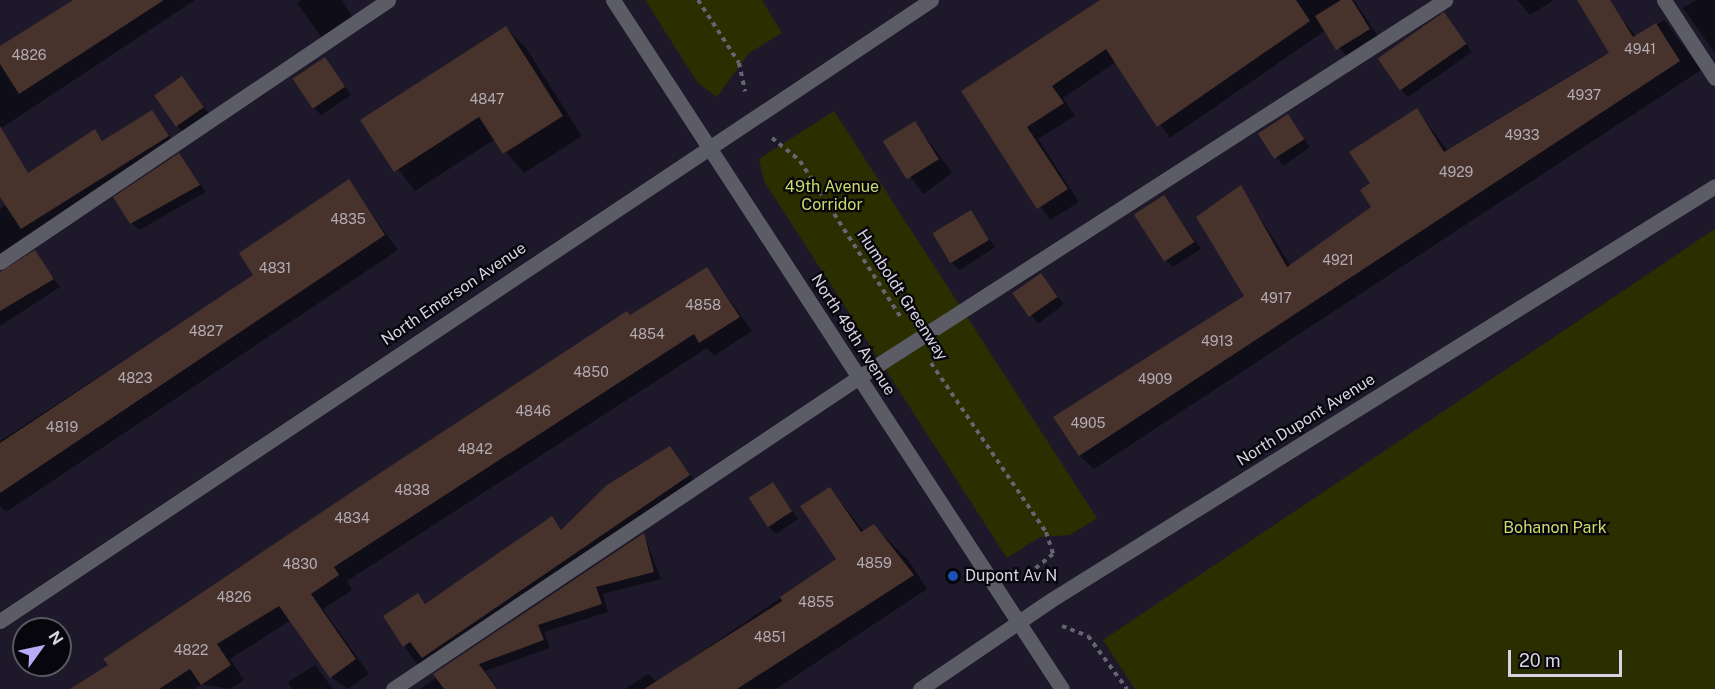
<!DOCTYPE html>
<style>
body{margin:0}
#map{position:relative;width:1715px;height:689px;overflow:hidden;background:#1d192b;font-family:"Public Sans",sans-serif}
div>[style]{position:absolute}
.green>*{inset:0;background:#2b2f00}
.shadow>*{inset:0;background:#0007;transform-origin:0 0}
.building>*{inset:0;background:#48322c;transform-origin:0 0}
.path>*{height:4px;margin-top:-2px;transform-origin:0;background:repeating-linear-gradient(90deg,#666372 0 4.5px,transparent 0 9px)}
.minor>*{height:15px;margin:-7.5px;padding:0 7.5px;transform-origin:7.5px;border-radius:7.5px;background:#5c5c66}
.dots>*{width:16px;height:16px;translate:-50% -50%;box-sizing:border-box;border:3px solid #07060d;border-radius:50%}
span{translate:-50% -50%;white-space:nowrap;text-align:center;line-height:1.15;-webkit-text-stroke:4.5px #07060d;paint-order:stroke}
.number-label{font-size:14px;color:#b2acb3}
.number-label span{-webkit-text-stroke-width:0}
.park-label{font-size:16px;color:#ccda69}
.street-label{font-size:16px;color:#d6d4e0}
.poi-label{font-size:16px;color:#d6d4e0}
.left{translate:0 -50%;text-align:left}
.north{position:absolute;left:12px;top:617px;width:60px;height:60px;box-sizing:border-box;background:#07060d;border:2px solid #5a5861;border-radius:50%;rotate:57deg;font-size:16px;font-weight:700;line-height:24px;text-align:center;color:#d6d4e0}
.north::after{content:'';display:block;margin:auto;width:21px;height:27px;background:#b8abf7;clip-path:polygon(50% 0,100% 100%,50% 72%,0 100%)}
.scale{position:absolute;left:1508px;top:650px;width:114px;height:27px;box-sizing:border-box;border:3px solid #d6d4e0;border-top:0;padding-left:8px;font-size:18px;line-height:21px;white-space:nowrap;color:#d6d4e0;-webkit-text-stroke:4px #07060d;paint-order:stroke}
</style>
<div id="map">
<div class="green">
<div style="clip-path:polygon(645px 0,762px 0,782px 33px,749px 53px,717px 97px,698px 83px)"></div>
<div style="clip-path:polygon(834px 111px,1097px 518px,1070px 535px,1040px 537px,1007px 558px,764px 181px,759px 159px)"></div>
<div style="clip-path:polygon(1715px 229px,1715px 689px,1135px 689px,1103px 640px)"></div>
</div>
<div class="shadow">
<div style="clip-path:polygon(73px 0,195px 0,0 129px,0 48px)"></div>
<div style="clip-path:polygon(302px 0,342px 0,354px 20px,323px 40px,297px 3px)"></div>
<div style="clip-path:polygon(1103px 0,1354px 0,1381px 41px,1350px 61px,1326px 30px,1170px 138px,1116px 62px,1063px 98px,1075px 116px,1038px 139px,1079px 202px,1050px 220px,963px 92px)"></div>
<div style="clip-path:polygon(1517px 0,1554px 0,1530px 15px)"></div>
<div style="clip-path:polygon(1696px 0,1715px 0,1715px 53px,1683px 8px)"></div>
<div style="clip-path:polygon(1617px 13px,1637px 37px,1664px 20px,1701px 70px,1094px 469px,1080px 456px,1055px 418px,1246px 297px,1240px 187px,1291px 266px,1373px 207px,1372px 184px,1417px 110px,1448px 151px,1611px 53px)"></div>
<div style="clip-path:polygon(1444px 14px,1472px 52px,1408px 97px,1401px 90px)"></div>
<div style="clip-path:polygon(506px 28px,526px 48px,582px 136px,524px 173px,495px 139px,415px 191px,362px 121px)"></div>
<div style="clip-path:polygon(325px 59px,351px 95px,321px 115px,314px 108px)"></div>
<div style="clip-path:polygon(182px 78px,210px 115px,184px 133px,177px 126px)"></div>
<div style="clip-path:polygon(152px 112px,175px 144px,0 264px,0 209px,7px 204px,0 193px,95px 131px,104px 142px)"></div>
<div style="left:1288px;top:116px;width:38px;height:33px;rotate:55deg"></div>
<div style="left:915px;top:123px;width:62px;height:36px;rotate:53deg"></div>
<div style="clip-path:polygon(179px 155px,206px 192px,139px 230px,131px 223px)"></div>
<div style="clip-path:polygon(348px 181px,398px 250px,6px 512px,0 506px,0 441px,255px 275px)"></div>
<div style="clip-path:polygon(1164px 197px,1201px 249px,1173px 267px,1166px 260px)"></div>
<div style="clip-path:polygon(970px 212px,995px 247px,960px 270px,952px 263px)"></div>
<div style="clip-path:polygon(35px 252px,60px 287px,0 326px,0 273px)"></div>
<div style="clip-path:polygon(707px 268px,752px 331px,714px 356px,707px 348px,347px 581px,352px 590px,323px 609px,369px 674px,348px 689px,331px 677px,291px 620px,230px 659px,244px 680px,230px 689px,202px 684px,194px 689px,74px 689px)"></div>
<div style="left:1041px;top:274px;width:38px;height:32px;rotate:53deg"></div>
<div style="clip-path:polygon(670px 448px,696px 482px,422px 669px,415px 662px,385px 616px,418px 595px,426px 604px,552px 518px,562px 530px)"></div>
<div style="clip-path:polygon(773px 484px,798px 519px,776px 534px,769px 527px)"></div>
<div style="clip-path:polygon(830px 488px,864px 532px,874px 526px,909px 561px,927px 589px,776px 689px,625px 689px,648px 674px,657px 682px,838px 559px)"></div>
<div style="clip-path:polygon(644px 535px,661px 579px,603px 594px,608px 612px,544px 632px,550px 648px,485px 671px,498px 689px,420px 689px)"></div>
<div style="clip-path:polygon(315px 665px,333px 689px,292px 689px,288px 682px)"></div>
</div>
<div class="building">
<div style="clip-path:polygon(73px 0,164px 0,19px 94px,0 64px,0 46px)"></div>
<div style="clip-path:polygon(1100px 0,1296px 0,1310px 21px,1157px 127px,1106px 49px,1052px 86px,1064px 103px,1027px 127px,1068px 189px,1037px 209px,961px 91px)"></div>
<div style="clip-path:polygon(1341px 0,1352px 0,1370px 29px,1336px 50px,1315px 16px)"></div>
<div style="clip-path:polygon(1577px 0,1610px 0,1633px 37px,1656px 23px,1680px 61px,1079px 456px,1053px 417px,1244px 296px,1196px 217px,1241px 185px,1287px 267px,1371px 207px,1360px 190px,1370px 183px,1349px 152px,1417px 108px,1444px 152px,1609px 53px)"></div>
<div style="left:1444px;top:12px;width:39px;height:81px;rotate:55deg"></div>
<div style="clip-path:polygon(506px 26px,563px 116px,503px 154px,479px 117px,394px 172px,360px 120px)"></div>
<div style="left:325px;top:57px;width:36px;height:39px;rotate:56deg"></div>
<div style="left:182px;top:76px;width:38px;height:34px;rotate:55deg"></div>
<div style="clip-path:polygon(152px 110px,169px 136px,21px 229px,0 197px,0 126px,28px 173px,95px 129px,102px 141px)"></div>
<div style="left:1288px;top:114px;width:30px;height:36px;rotate:57deg"></div>
<div style="left:915px;top:121px;width:45px;height:38px;rotate:58deg"></div>
<div style="clip-path:polygon(179px 153px,200px 185px,130px 224px,113px 197px)"></div>
<div style="clip-path:polygon(349px 179px,385px 235px,0 493px,0 443px,253px 275px,239px 253px)"></div>
<div style="left:1164px;top:195px;width:56px;height:36px;rotate:57deg"></div>
<div style="left:971px;top:210px;width:35px;height:45px;rotate:59deg"></div>
<div style="clip-path:polygon(35px 250px,54px 279px,0 311px,0 272px)"></div>
<div style="clip-path:polygon(707px 267px,740px 317px,699px 343px,694px 334px,334px 567px,339px 575px,311px 594px,356px 659px,330px 678px,279px 606px,217px 644px,231px 665px,201px 685px,190px 669px,159px 689px,70px 689px,108px 665px,103px 659px,380px 473px,627px 311px,630px 315px)"></div>
<div style="left:1041px;top:273px;width:29px;height:35px;rotate:55deg"></div>
<div style="clip-path:polygon(670px 446px,690px 475px,422px 658px,410px 642px,403px 647px,383px 616px,418px 593px,425px 604px,552px 516px,561px 530px,607px 485px)"></div>
<div style="left:773px;top:482px;width:35px;height:29px;rotate:57deg"></div>
<div style="clip-path:polygon(830px 487px,861px 532px,874px 524px,914px 575px,737px 689px,644px 689px,782px 601px,780px 597px,836px 559px,800px 506px)"></div>
<div style="clip-path:polygon(644px 533px,654px 572px,596px 587px,602px 604px,538px 625px,544px 640px,479px 664px,497px 689px,444px 689px,433px 674px)"></div>
</div>
<div class="path">
<div style="left:698px;top:0;width:75px;rotate:56.9deg"></div>
<div style="left:739px;top:63px;width:29px;rotate:78deg"></div>
<div style="left:772px;top:138px;width:36px;rotate:39deg"></div>
<div style="left:800px;top:161px;width:188px;rotate:57.2deg"></div>
<div style="left:931px;top:363px;width:204px;rotate:55.8deg"></div>
<div style="left:1046px;top:532px;width:23px;rotate:72deg"></div>
<div style="left:1053px;top:554px;width:27px;rotate:141deg"></div>
<div style="left:1032px;top:571px;width:7px;rotate:56deg"></div>
<div style="left:1062px;top:626px;width:28px;rotate:21deg"></div>
<div style="left:1088px;top:636px;width:66px;rotate:53.7deg"></div>
</div>
<div class="minor">
<div style="left:613px;top:0;width:822px;rotate:56.91deg"></div>
<div style="left:1664px;top:0;width:93px;rotate:56.8deg"></div>
<div style="left:0;top:262px;width:468px;rotate:-34deg"></div>
<div style="left:0;top:621px;width:1119px;rotate:-33.7deg"></div>
<div style="left:393px;top:689px;width:561px;rotate:-33.8deg"></div>
<div style="left:859px;top:377px;width:697px;rotate:-32.75deg"></div>
<div style="left:920px;top:689px;width:158px;rotate:-34.2deg"></div>
<div style="left:1051px;top:600px;width:782px;rotate:-31.94deg"></div>
</div>
<div class="dots">
<div style="left:953px;top:576px;background:#1a4fb4"></div>
</div>
<div class="number-label">
<span style="left:1640px;top:49px">4941</span>
<span style="left:29px;top:55px">4826</span>
<span style="left:1584px;top:95px">4937</span>
<span style="left:487px;top:99px">4847</span>
<span style="left:1522px;top:135px">4933</span>
<span style="left:1456px;top:172px">4929</span>
<span style="left:348px;top:219px">4835</span>
<span style="left:1338px;top:260px">4921</span>
<span style="left:275px;top:268px">4831</span>
<span style="left:1276px;top:298px">4917</span>
<span style="left:703px;top:305px">4858</span>
<span style="left:206px;top:331px">4827</span>
<span style="left:647px;top:334px">4854</span>
<span style="left:1217px;top:341px">4913</span>
<span style="left:591px;top:372px">4850</span>
<span style="left:135px;top:378px">4823</span>
<span style="left:1155px;top:379px">4909</span>
<span style="left:533px;top:411px">4846</span>
<span style="left:1088px;top:423px">4905</span>
<span style="left:62px;top:427px">4819</span>
<span style="left:475px;top:449px">4842</span>
<span style="left:412px;top:490px">4838</span>
<span style="left:352px;top:518px">4834</span>
<span style="left:874px;top:563px">4859</span>
<span style="left:300px;top:564px">4830</span>
<span style="left:234px;top:597px">4826</span>
<span style="left:816px;top:602px">4855</span>
<span style="left:770px;top:637px">4851</span>
<span style="left:191px;top:650px">4822</span>
</div>
<div class="park-label">
<span style="left:832px;top:196px">49th Avenue<br>Corridor</span>
<span style="left:1555px;top:528px">Bohanon Park</span>
</div>
<div class="street-label">
<span style="left:454px;top:294px;rotate:-34deg">North Emerson Avenue</span>
<span style="left:902px;top:295px;rotate:57deg">Humboldt Greenway</span>
<span style="left:853px;top:335px;rotate:57deg">North 49th Avenue</span>
<span style="left:1306px;top:420px;rotate:-32deg">North Dupont Avenue</span>
</div>
<div class="poi-label">
<span class="left" style="left:965px;top:576px">Dupont Av N</span>
</div>
<div class="north">N</div>
<div class="scale">20 m</div>
</div>
